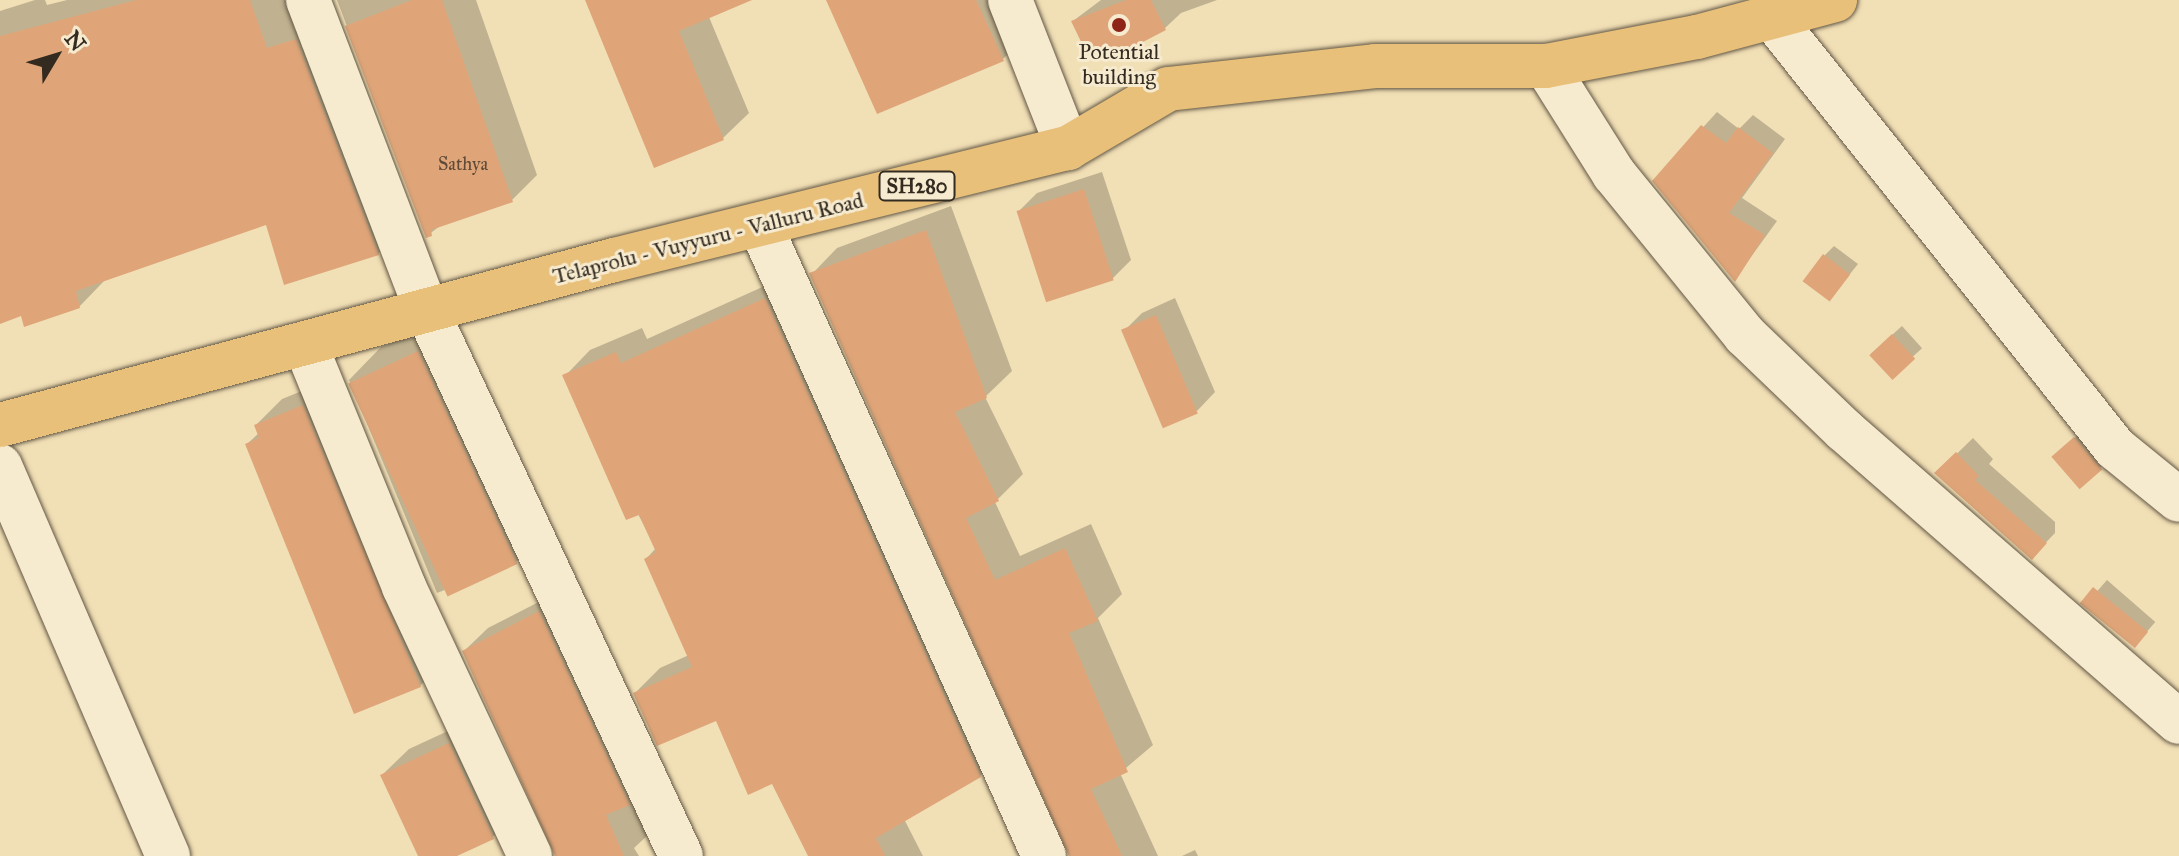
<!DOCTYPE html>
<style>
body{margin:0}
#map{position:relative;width:2179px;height:856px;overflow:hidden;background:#f1dfb5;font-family:"IM FELL Great Primer",serif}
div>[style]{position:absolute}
.shadow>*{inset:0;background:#0003;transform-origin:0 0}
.building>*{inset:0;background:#dfa579;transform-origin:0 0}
.roads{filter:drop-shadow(0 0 2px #625745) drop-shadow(0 0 2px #625745)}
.minor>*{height:44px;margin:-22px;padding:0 22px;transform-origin:22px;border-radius:22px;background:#f6eacf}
.primary>*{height:44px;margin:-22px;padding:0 22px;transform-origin:22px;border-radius:22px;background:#e8c07a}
.dots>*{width:22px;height:22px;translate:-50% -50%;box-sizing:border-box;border:4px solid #f6eacf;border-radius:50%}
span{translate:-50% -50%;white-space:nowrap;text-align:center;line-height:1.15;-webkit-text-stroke:6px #f6eacf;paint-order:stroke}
.number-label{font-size:18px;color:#5e4936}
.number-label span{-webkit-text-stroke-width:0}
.shield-label span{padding:2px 6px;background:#f6eacf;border:2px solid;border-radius:6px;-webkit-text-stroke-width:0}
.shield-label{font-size:20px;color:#332a20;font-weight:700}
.poi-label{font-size:22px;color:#332a20}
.street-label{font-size:22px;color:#332a20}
.north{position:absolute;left:16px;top:16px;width:80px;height:80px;-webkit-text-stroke:6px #f6eacf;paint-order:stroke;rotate:52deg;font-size:22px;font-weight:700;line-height:32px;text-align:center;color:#332a20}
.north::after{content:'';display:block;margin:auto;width:28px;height:36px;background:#332a20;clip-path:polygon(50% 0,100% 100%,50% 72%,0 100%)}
</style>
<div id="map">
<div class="shadow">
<div style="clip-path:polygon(35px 0,45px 0,47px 5px,67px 0,285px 0,404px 228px,378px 254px,267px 223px,105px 280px,79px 307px,23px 313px,0 322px,0 11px)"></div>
<div style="clip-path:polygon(337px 0,476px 0,537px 175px,512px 200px,441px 225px,427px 236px)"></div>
<div style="clip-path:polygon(587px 0,750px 0,709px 17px,749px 113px,723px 138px,656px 166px)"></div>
<div style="clip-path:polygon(829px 0,1012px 0,1028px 34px,1003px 59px)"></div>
<div style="clip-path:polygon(1101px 0,1217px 0,1181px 13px,1165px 28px,1119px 52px,1073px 21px)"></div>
<div style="clip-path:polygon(1717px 112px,1739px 129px,1753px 115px,1785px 139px,1742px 198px,1777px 221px,1735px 279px,1654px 181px)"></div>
<div style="clip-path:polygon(1102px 172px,1131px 260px,1112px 279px,1019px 211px,1037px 193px)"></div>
<div style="clip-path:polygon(951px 206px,1012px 371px,985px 397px,1023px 474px,995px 502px,1020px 556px,1091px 524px,1122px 594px,1098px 618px,1153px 745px,1120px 773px,1158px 856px,1069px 856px,1069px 845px,812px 274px,837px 248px)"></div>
<div style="clip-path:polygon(1834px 246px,1858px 264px,1830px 299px,1825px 255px)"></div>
<div style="clip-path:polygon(791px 274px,1005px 750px,980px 776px,904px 819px,923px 856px,810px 856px,773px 782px,717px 718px,635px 693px,660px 668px,689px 655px,646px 559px,656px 548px,565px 376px,590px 350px,642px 328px,647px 339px)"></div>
<div style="clip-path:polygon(1175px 298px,1215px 392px,1197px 411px,1124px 331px,1142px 313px)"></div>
<div style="clip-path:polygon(450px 320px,548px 530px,516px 562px,437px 593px,349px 380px,381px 347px)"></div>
<div style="left:1902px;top:326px;width:30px;height:42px;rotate:48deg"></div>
<div style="clip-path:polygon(329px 380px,446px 659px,420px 686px,247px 444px,259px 433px,256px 425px,282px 399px)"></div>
<div style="clip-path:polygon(2085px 430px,2109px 459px,2100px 468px,2063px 447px)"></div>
<div style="clip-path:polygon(1973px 438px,1993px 459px,1989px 464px,2055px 522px,2055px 533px,2031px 558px,1937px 473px)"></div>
<div style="left:2107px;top:580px;width:64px;height:21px;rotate:41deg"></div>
<div style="clip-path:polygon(564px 589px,649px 834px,634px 848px,639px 856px,555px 856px,555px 845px,464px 651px,488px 628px)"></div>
<div style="clip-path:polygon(476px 718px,519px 811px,493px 837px,452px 856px,420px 856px,382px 775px,409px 749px)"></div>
<div style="clip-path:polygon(1195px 850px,1198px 856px,1182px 856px)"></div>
</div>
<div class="building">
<div style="clip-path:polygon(136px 0,250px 0,267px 48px,296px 39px,379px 255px,284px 285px,266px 225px,76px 291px,80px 308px,24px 327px,21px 316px,0 324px,0 36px)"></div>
<div style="clip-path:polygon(412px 0,442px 0,513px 202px,431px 230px,432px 236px,426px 238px,345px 26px)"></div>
<div style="clip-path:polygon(585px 0,752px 0,679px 31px,724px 140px,654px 168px)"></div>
<div style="clip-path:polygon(826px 0,976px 0,1004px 61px,877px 114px)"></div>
<div style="clip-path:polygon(1126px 0,1151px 0,1166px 30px,1120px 54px,1086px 52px,1071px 21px)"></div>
<div style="clip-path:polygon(1701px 125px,1726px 143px,1738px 127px,1773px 153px,1729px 213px,1765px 235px,1735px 282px,1652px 181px)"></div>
<div style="left:1084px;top:189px;width:96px;height:71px;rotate:72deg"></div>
<div style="clip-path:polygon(926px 230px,987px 398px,955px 412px,999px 501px,966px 518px,995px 580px,1065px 548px,1098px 621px,1069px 633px,1128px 772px,1091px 789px,1122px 856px,1069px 856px,809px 273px)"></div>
<div style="left:1823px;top:254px;width:34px;height:34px;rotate:37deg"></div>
<div style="clip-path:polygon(765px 298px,981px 777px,876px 838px,885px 856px,808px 856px,772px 784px,748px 795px,716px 721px,657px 746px,633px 693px,692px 667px,644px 559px,656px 552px,639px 515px,626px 520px,562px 375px,616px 352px,621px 363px)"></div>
<div style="left:1156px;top:315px;width:107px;height:38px;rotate:67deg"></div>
<div style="left:1892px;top:334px;width:34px;height:31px;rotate:47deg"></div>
<div style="left:418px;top:351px;width:235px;height:77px;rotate:65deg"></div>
<div style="clip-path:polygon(303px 405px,421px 687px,354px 714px,245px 444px,259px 438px,254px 425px)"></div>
<div style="left:2074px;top:437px;width:43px;height:30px;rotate:49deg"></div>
<div style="clip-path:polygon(1956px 452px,1979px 476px,1975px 480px,2047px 543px,2032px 560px,1934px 473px)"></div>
<div style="left:2093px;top:587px;width:71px;height:21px;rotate:39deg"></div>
<div style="clip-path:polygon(539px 611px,630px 805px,606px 815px,624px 856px,555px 856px,462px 651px)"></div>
<div style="clip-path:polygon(449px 743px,494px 839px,457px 856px,418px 856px,380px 775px)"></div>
</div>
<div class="roads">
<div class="minor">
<div style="left:308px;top:0;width:333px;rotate:69.1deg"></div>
<div style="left:427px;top:311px;width:601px;rotate:65.01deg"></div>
<div style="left:1010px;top:0;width:159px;rotate:68.6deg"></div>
<div style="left:1770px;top:15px;width:554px;rotate:51.45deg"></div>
<div style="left:2115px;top:448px;width:82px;rotate:39.1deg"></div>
<div style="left:1546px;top:66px;width:128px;rotate:57.8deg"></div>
<div style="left:1614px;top:174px;width:208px;rotate:50.9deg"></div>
<div style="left:1745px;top:335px;width:137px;rotate:43.8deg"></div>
<div style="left:1844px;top:430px;width:444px;rotate:41.1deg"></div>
<div style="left:760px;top:225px;width:692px;rotate:65.77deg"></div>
<div style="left:305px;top:344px;width:262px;rotate:67.8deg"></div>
<div style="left:404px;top:587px;width:297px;rotate:64.9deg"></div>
<div style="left:0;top:466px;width:425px;rotate:66.7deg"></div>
</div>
<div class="primary">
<div style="left:0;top:425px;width:636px;rotate:-15.04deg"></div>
<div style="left:614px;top:260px;width:468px;rotate:-13.9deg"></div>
<div style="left:1068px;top:148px;width:116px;rotate:-30.5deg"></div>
<div style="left:1168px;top:89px;width:208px;rotate:-6.3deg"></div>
<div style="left:1375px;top:66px;width:171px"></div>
<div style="left:1546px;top:66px;width:154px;rotate:-10.9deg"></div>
<div style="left:1697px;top:37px;width:143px;rotate:-15deg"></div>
</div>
</div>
<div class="dots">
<div style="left:1119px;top:25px;background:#8f2418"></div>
</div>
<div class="number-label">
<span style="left:463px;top:164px">Sathya</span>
</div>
<div class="shield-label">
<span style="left:917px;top:186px">SH280</span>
</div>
<div class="poi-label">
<span style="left:1119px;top:64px">Potential<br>building</span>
</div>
<div class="street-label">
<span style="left:708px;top:238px;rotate:-14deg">Telaprolu - Vuyyuru - Valluru Road</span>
</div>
<div class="north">N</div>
</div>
